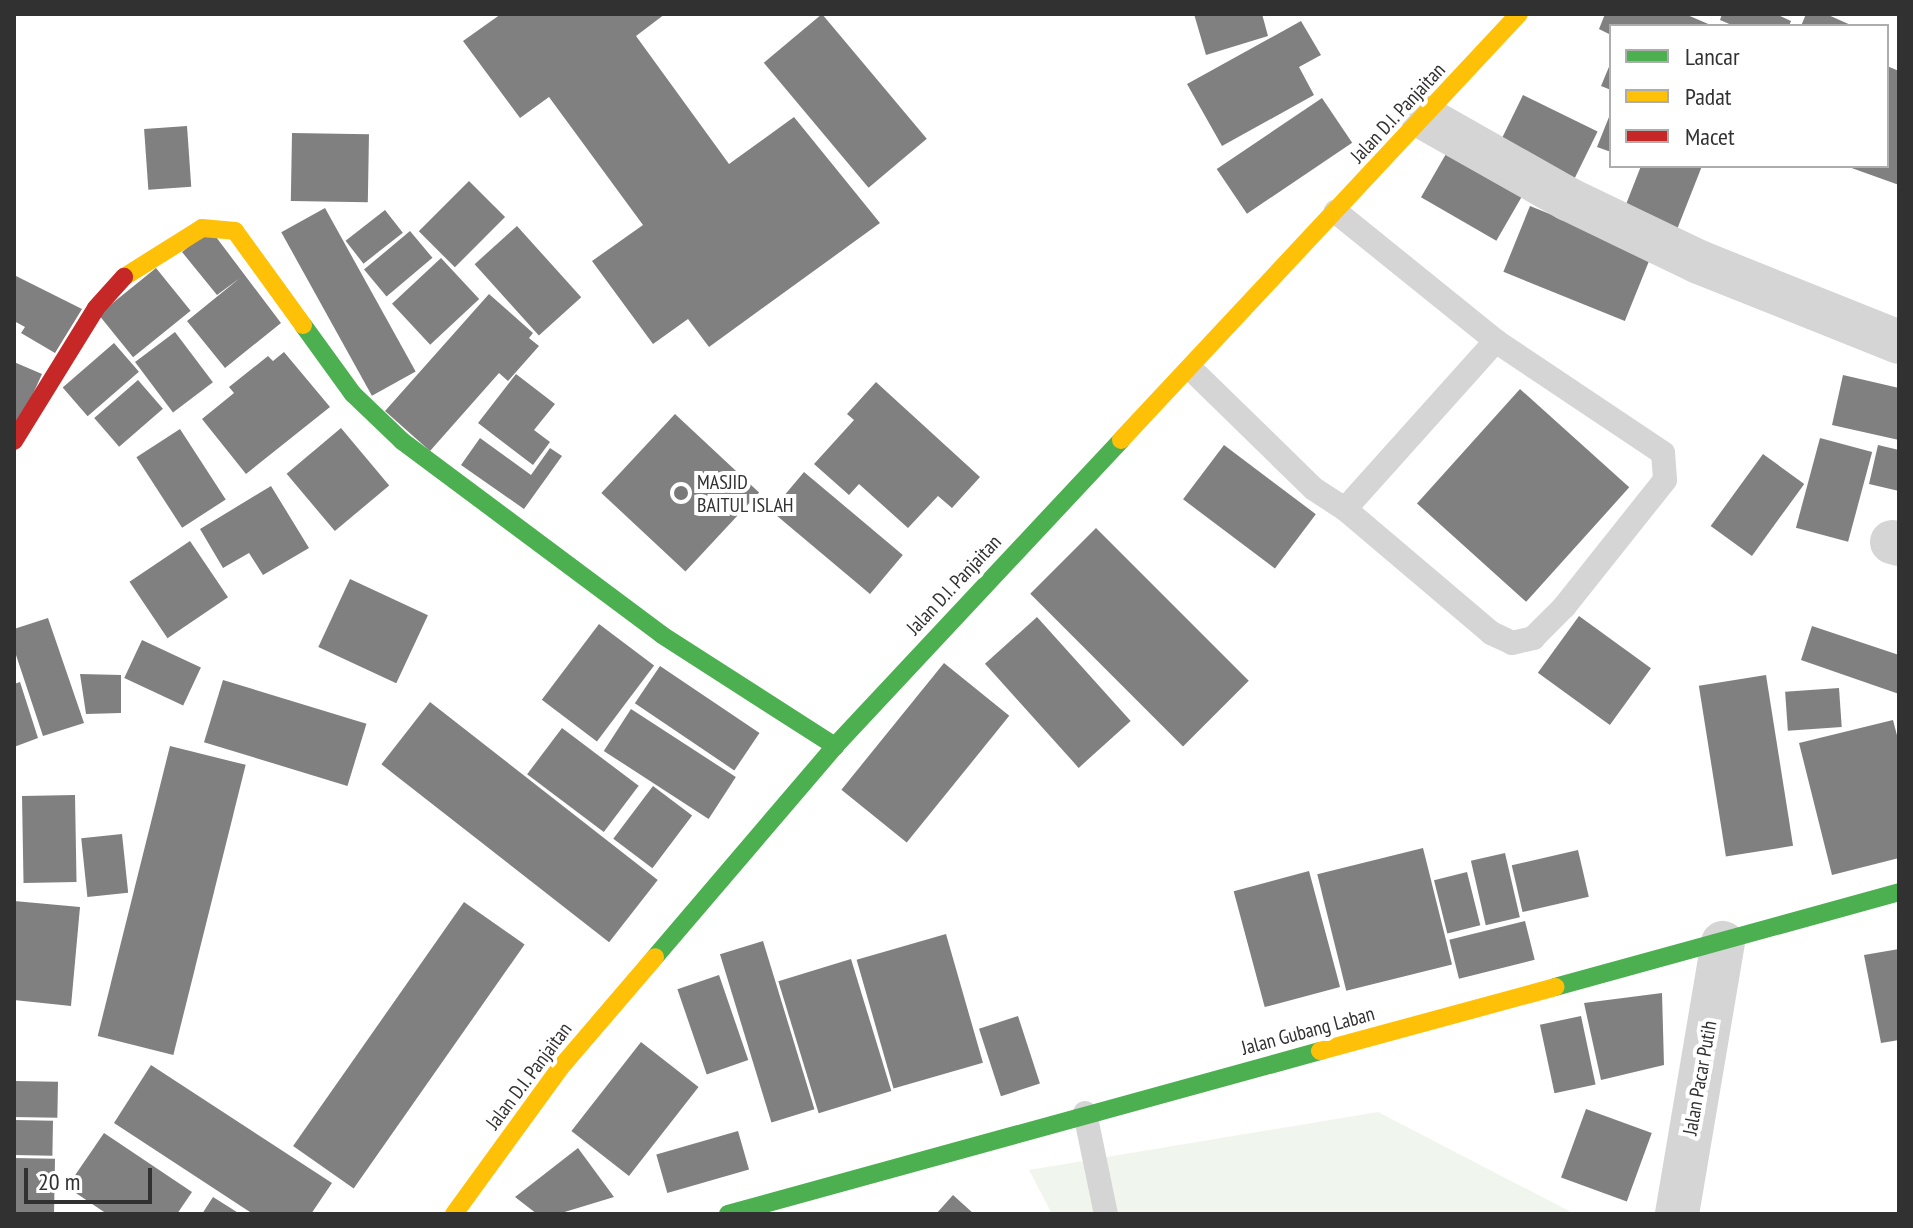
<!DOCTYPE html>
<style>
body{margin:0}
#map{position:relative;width:1913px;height:1228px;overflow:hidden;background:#fff;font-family:"PT Sans Narrow",sans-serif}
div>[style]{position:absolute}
.green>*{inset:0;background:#f0f6ed}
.building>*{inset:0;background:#808080;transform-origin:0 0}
.lane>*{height:24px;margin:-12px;padding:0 12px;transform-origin:12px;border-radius:12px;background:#d5d5d5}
.street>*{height:44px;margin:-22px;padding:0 22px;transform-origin:22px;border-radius:22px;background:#d5d5d5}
.fast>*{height:18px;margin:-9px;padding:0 9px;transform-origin:9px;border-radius:9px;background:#4caf50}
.slow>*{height:18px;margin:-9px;padding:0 9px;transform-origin:9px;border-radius:9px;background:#ffc107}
.jam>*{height:18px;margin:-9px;padding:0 9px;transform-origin:9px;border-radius:9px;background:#c62828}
.dots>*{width:22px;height:22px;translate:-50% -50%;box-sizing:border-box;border:4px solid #fff;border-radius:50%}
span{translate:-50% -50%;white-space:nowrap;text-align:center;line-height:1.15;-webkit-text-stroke:8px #fff;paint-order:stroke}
.street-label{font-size:20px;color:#313131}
.poi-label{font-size:20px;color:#313131}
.left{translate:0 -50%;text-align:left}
.frame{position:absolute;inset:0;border:16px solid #313131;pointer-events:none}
.legend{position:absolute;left:1609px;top:24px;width:280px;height:144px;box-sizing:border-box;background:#fff;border:2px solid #adadad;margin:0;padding:10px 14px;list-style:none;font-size:24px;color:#313131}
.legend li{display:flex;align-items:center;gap:16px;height:40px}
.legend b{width:40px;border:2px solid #adadad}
.scale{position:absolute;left:24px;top:1168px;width:128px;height:36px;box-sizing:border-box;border:4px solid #313131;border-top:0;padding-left:10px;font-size:24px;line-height:28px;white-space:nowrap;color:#313131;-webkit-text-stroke:6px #fff;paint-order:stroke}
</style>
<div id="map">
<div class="green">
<div style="clip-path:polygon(1378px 1112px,1575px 1214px,1052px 1214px,1029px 1170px)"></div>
</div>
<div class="building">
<div style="clip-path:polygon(501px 14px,665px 14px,636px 36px,729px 164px,794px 117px,880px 223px,709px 347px,688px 319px,653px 344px,592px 261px,643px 225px,549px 97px,520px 118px,463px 41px)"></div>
<div style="left:822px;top:14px;width:163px;height:76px;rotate:50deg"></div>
<div style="clip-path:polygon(1194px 14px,1262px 14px,1268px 36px,1206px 55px)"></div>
<div style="clip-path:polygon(1605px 14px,1685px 14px,1713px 26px,1611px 26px,1611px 35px,1599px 29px)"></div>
<div style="clip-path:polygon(1722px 14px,1776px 14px,1791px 21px,1789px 26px,1734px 26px,1720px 20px)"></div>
<div style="clip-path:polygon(1806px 14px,1826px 14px,1853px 26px,1801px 26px)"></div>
<div style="clip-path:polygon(1301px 21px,1321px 55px,1299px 67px,1314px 95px,1222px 146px,1187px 84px)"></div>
<div style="clip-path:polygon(1611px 62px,1611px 90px,1601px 86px)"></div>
<div style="clip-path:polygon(1887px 66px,1899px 71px,1899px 185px,1846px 166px,1887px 166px)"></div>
<div style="left:1523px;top:95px;width:83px;height:52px;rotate:26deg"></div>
<div style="left:1322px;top:98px;width:54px;height:127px;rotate:56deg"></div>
<div style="clip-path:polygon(1611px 112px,1611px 152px,1597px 147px)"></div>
<div style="left:187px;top:126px;width:61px;height:43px;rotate:86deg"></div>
<div style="left:292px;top:133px;width:77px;height:68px;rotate:1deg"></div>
<div style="left:1450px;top:147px;width:87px;height:58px;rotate:30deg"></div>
<div style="clip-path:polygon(1641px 166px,1702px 166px,1676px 232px,1623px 212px)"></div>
<div style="left:469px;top:181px;width:51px;height:71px;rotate:45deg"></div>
<div style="left:1530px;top:206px;width:131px;height:71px;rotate:22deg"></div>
<div style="left:325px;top:208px;width:187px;height:50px;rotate:61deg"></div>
<div style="left:385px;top:210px;width:29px;height:50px;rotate:52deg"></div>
<div style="left:517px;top:226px;width:96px;height:57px;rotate:48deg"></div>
<div style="clip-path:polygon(210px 229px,281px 323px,225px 368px,187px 321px,240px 278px,217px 295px,182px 252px)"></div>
<div style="left:410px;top:231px;width:35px;height:60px;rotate:50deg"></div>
<div style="left:441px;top:258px;width:56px;height:67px;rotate:47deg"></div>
<div style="left:156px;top:268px;width:55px;height:74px;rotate:51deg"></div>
<div style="clip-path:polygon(14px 275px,82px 309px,55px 353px,21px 333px,25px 327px,14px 321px)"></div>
<div style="clip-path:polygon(489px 294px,533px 333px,529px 338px,539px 346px,508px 381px,499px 373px,430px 451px,385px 411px)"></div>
<div style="left:175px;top:332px;width:63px;height:50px;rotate:53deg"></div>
<div style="left:114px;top:343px;width:38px;height:68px;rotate:49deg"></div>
<div style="clip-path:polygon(284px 352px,330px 407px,246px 474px,202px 419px,234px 393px,229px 387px,268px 356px,273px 361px)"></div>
<div style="clip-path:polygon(14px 362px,42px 374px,14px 436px)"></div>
<div style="clip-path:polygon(516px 374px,555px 404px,534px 430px,550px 442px,533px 465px,478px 423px)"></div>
<div style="clip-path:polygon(1843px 375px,1899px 388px,1899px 440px,1832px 425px)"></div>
<div style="left:138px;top:380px;width:38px;height:58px;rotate:49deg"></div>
<div style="clip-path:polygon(876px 382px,980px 477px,952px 508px,938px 496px,908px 528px,859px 484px,849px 495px,814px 464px,854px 420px,847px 414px)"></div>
<div style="left:1520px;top:389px;width:147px;height:154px;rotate:42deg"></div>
<div style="left:675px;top:414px;width:115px;height:108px;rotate:43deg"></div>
<div style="left:341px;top:428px;width:75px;height:71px;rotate:50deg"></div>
<div style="left:180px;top:429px;width:84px;height:52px;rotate:57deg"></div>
<div style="clip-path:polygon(480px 438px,531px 475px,550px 448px,562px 456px,524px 509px,461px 465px)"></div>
<div style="left:1820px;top:438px;width:54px;height:93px;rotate:15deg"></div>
<div style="left:1224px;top:445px;width:115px;height:68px;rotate:37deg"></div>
<div style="clip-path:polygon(1878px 445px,1899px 450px,1899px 491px,1869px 484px)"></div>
<div style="left:1763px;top:454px;width:51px;height:89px;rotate:36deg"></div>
<div style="left:804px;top:472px;width:129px;height:51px;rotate:40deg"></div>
<div style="clip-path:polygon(271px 486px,309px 548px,263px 575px,249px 553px,223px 568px,200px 529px)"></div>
<div style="left:1096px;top:528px;width:216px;height:93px;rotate:45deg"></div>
<div style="left:190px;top:541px;width:68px;height:73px;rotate:56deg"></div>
<div style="left:350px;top:579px;width:86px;height:75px;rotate:25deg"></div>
<div style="left:1579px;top:616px;width:89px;height:70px;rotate:36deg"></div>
<div style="left:1037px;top:617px;width:140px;height:70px;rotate:48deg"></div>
<div style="clip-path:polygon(48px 618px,84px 723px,43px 736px,14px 649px,14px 629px)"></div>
<div style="left:599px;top:624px;width:69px;height:95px;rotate:37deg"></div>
<div style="clip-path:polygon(1812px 626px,1899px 655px,1899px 694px,1801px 660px)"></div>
<div style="left:142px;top:640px;width:65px;height:42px;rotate:25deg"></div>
<div style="left:944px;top:663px;width:84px;height:163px;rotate:39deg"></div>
<div style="left:660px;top:666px;width:120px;height:45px;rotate:34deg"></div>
<div style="clip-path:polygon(80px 674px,121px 675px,121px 713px,86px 714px)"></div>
<div style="left:1766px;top:675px;width:173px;height:68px;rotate:81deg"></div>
<div style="left:223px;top:680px;width:150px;height:65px;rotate:17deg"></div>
<div style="clip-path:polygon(20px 682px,38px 738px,14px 747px,14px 684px)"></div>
<div style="left:1839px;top:688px;width:39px;height:54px;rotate:86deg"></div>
<div style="left:430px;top:702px;width:289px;height:79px;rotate:38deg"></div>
<div style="left:631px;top:709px;width:125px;height:50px;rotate:33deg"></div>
<div style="clip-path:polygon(1893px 720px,1899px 743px,1899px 858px,1832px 875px,1799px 743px)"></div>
<div style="left:562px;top:728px;width:96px;height:58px;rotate:37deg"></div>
<div style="left:170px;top:746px;width:78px;height:299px;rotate:14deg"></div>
<div style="left:653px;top:786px;width:49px;height:66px;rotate:37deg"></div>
<div style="left:75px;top:795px;width:87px;height:53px;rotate:89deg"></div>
<div style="left:122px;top:834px;width:59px;height:41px;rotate:84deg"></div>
<div style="left:1423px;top:848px;width:120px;height:109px;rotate:76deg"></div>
<div style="left:1578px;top:850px;width:48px;height:68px;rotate:77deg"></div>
<div style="left:1505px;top:853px;width:66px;height:35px;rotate:77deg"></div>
<div style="left:1309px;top:871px;width:120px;height:78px;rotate:75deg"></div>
<div style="left:1467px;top:872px;width:55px;height:34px;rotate:76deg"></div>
<div style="clip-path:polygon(14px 901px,80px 907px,71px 1006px,14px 1000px)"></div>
<div style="left:464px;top:902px;width:74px;height:298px;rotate:35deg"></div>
<div style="left:1525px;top:921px;width:40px;height:78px;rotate:76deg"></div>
<div style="left:946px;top:934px;width:134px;height:93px;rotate:74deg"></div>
<div style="left:763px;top:941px;width:176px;height:45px;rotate:73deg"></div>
<div style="clip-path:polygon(1899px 949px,1899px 1040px,1881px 1043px,1864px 955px)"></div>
<div style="left:851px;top:959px;width:138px;height:76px;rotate:73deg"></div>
<div style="left:719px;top:975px;width:90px;height:44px;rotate:71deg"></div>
<div style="clip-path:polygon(1662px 993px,1664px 1065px,1601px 1080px,1584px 1003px)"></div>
<div style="left:1018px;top:1016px;width:71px;height:41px;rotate:72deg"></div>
<div style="left:1581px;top:1016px;width:70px;height:42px;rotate:78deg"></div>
<div style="left:641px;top:1042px;width:73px;height:113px;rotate:38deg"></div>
<div style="clip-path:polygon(151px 1065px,332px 1183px,311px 1214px,253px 1214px,114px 1123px)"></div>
<div style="left:14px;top:1081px;width:44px;height:36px;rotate:1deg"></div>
<div style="left:1586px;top:1109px;width:70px;height:73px;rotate:20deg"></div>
<div style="left:14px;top:1120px;width:39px;height:35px;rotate:1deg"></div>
<div style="left:738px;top:1131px;width:40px;height:85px;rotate:74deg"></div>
<div style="clip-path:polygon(104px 1133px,192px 1192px,177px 1214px,107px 1214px,67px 1187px)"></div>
<div style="clip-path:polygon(578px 1148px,614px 1197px,558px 1214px,537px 1214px,515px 1197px)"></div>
<div style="left:14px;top:1158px;width:41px;height:56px;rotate:1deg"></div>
<div style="clip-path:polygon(953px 1195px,974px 1214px,936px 1214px)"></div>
<div style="clip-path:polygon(213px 1197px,240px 1214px,202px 1214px)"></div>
</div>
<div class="lane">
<div style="left:1192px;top:370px;width:170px;rotate:44.3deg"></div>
<div style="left:1314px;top:489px;width:37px;rotate:33deg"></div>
<div style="left:1345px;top:509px;width:226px;rotate:-48.1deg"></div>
<div style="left:1496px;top:341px;width:206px;rotate:-141.1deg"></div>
<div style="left:1345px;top:509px;width:192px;rotate:40.3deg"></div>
<div style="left:1491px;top:633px;width:23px;rotate:25deg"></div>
<div style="left:1512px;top:643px;width:22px;rotate:-13deg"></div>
<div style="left:1533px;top:638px;width:44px;rotate:-45deg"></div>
<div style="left:1564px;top:607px;width:162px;rotate:-51.5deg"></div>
<div style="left:1665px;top:480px;width:27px;rotate:-94deg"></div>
<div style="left:1663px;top:453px;width:201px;rotate:-146.2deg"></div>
<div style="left:1085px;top:1113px;width:103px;rotate:78.3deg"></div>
</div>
<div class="street">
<div style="left:1423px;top:117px;width:167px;rotate:29.5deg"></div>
<div style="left:1568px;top:199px;width:145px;rotate:25.7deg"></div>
<div style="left:1699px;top:262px;width:215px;rotate:21.8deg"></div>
<div style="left:1892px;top:542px;width:7px;rotate:16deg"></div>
<div style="left:1677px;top:1214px;width:275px;rotate:-80.4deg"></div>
</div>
<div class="fast">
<div style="left:303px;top:325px;width:85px;rotate:54.1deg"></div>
<div style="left:353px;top:394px;width:68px;rotate:43.8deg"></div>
<div style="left:402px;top:441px;width:324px;rotate:36.7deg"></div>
<div style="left:662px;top:635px;width:206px;rotate:32.7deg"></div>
<div style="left:655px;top:957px;width:277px;rotate:-49.5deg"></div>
<div style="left:835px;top:746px;width:419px;rotate:-46.9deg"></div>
<div style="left:1555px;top:987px;width:357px;rotate:-15.4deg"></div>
<div style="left:728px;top:1214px;width:614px;rotate:-15.39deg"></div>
</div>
<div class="slow">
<div style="left:124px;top:277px;width:92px;rotate:-32.1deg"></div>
<div style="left:202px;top:228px;width:33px;rotate:5deg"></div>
<div style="left:235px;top:231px;width:116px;rotate:54.1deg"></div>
<div style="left:1121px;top:440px;width:583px;rotate:-46.95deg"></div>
<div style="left:1320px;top:1051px;width:244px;rotate:-15.2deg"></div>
<div style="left:454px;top:1214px;width:180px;rotate:-54deg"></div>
<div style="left:560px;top:1068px;width:146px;rotate:-49.4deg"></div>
</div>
<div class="jam">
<div style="left:14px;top:441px;width:156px;rotate:-58.3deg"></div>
<div style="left:96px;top:308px;width:42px;rotate:-47.9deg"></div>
</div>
<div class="dots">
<div style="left:681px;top:493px;background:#797979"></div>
</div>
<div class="street-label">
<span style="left:1398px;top:113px;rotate:-47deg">Jalan D.I. Panjaitan</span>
<span style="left:954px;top:585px;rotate:-47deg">Jalan D.I. Panjaitan</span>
<span style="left:1308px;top:1031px;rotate:-15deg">Jalan Gubang Laban</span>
<span style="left:529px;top:1076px;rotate:-53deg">Jalan D.I. Panjaitan</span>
<span style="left:1700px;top:1078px;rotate:-80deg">Jalan Pacar Putih</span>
</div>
<div class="poi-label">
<span class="left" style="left:697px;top:494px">MASJID<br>BAITUL ISLAH</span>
</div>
<div class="frame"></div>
<ul class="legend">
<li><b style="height:10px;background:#4caf50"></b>Lancar</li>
<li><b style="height:10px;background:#ffc107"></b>Padat</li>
<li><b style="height:10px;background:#c62828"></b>Macet</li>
</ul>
<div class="scale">20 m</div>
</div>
